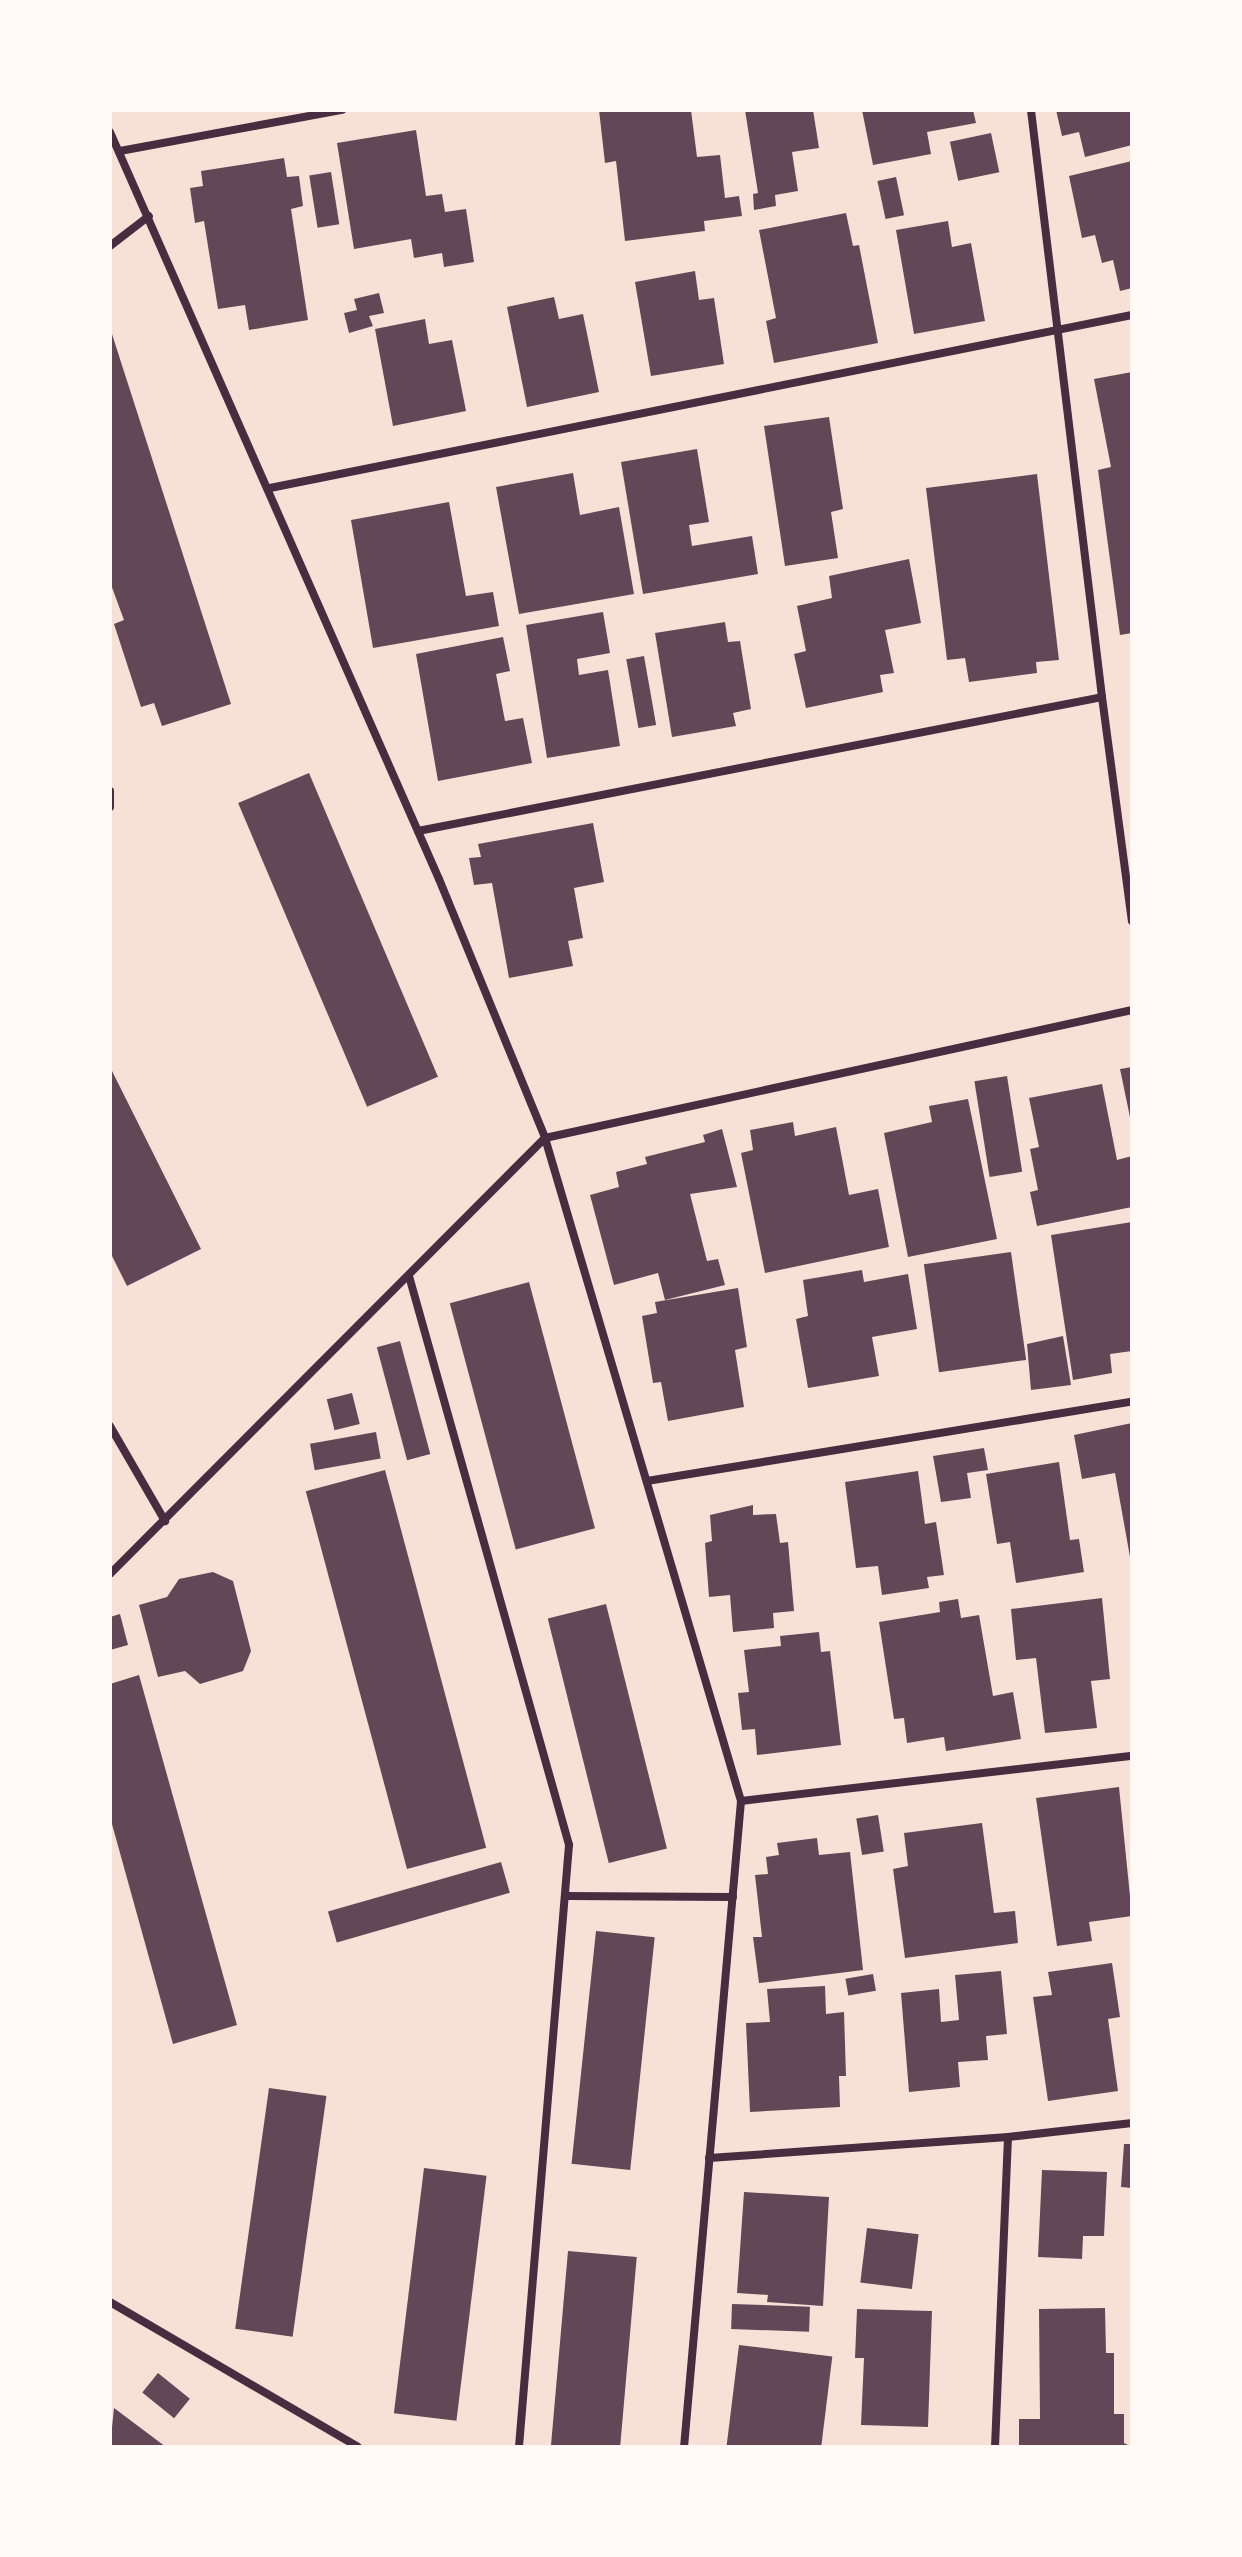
<!DOCTYPE html>
<style>
body{margin:0}
#map{position:relative;width:1242px;height:2557px;overflow:hidden;background:#f7e1d7;font-family:Ubuntu,sans-serif}
div>[style]{position:absolute}
.building>*{inset:0;background:#644757;transform-origin:0 0}
.minor>*{height:8px;margin:-4px;padding:0 4px;transform-origin:4px;border-radius:4px;background:#4a2c40}
span{translate:-50% -50%;white-space:nowrap;text-align:center;line-height:1.15;-webkit-text-stroke:6px #fffaf5;paint-order:stroke}
.frame{position:absolute;inset:0;border:112px solid #fffaf5;pointer-events:none}
</style>
<div id="map">
<div class="building">
<div style="clip-path:polygon(599px 110px,691px 110px,697px 157px,720px 155px,725px 198px,739px 196px,742px 216px,704px 221px,705px 231px,625px 241px,616px 161px,605px 163px)"></div>
<div style="clip-path:polygon(745px 110px,813px 110px,819px 148px,792px 152px,798px 191px,775px 195px,776px 206px,754px 210px,753px 194px,758px 193px)"></div>
<div style="clip-path:polygon(862px 110px,973px 110px,976px 123px,927px 132px,931px 154px,873px 165px)"></div>
<div style="clip-path:polygon(1056px 110px,1132px 110px,1132px 145px,1085px 157px,1079px 132px,1062px 136px)"></div>
<div style="clip-path:polygon(416px 130px,426px 196px,442px 194px,445px 212px,466px 209px,474px 262px,444px 267px,442px 253px,414px 258px,411px 239px,354px 249px,337px 143px)"></div>
<div style="left:991px;top:133px;width:40px;height:42px;rotate:78deg"></div>
<div style="clip-path:polygon(284px 158px,287px 177px,299px 176px,303px 206px,291px 209px,308px 320px,249px 330px,245px 305px,218px 309px,204px 221px,195px 223px,190px 188px,203px 186px,201px 171px)"></div>
<div style="clip-path:polygon(1132px 161px,1132px 288px,1120px 291px,1113px 260px,1102px 263px,1095px 235px,1082px 238px,1069px 176px)"></div>
<div style="left:331px;top:172px;width:53px;height:22px;rotate:81deg"></div>
<div style="left:896px;top:177px;width:39px;height:19px;rotate:78deg"></div>
<div style="clip-path:polygon(846px 213px,853px 246px,859px 245px,878px 343px,774px 363px,766px 321px,776px 318px,759px 230px)"></div>
<div style="clip-path:polygon(948px 221px,952px 247px,971px 243px,985px 321px,914px 334px,896px 230px)"></div>
<div style="clip-path:polygon(695px 271px,699px 300px,714px 298px,724px 364px,651px 376px,635px 282px)"></div>
<div style="clip-path:polygon(379px 293px,384px 313px,369px 316px,373px 326px,349px 333px,344px 313px,357px 310px,354px 299px)"></div>
<div style="clip-path:polygon(554px 297px,559px 319px,583px 314px,599px 392px,527px 407px,507px 307px)"></div>
<div style="clip-path:polygon(425px 319px,429px 344px,452px 340px,466px 411px,393px 426px,375px 329px)"></div>
<div style="clip-path:polygon(111px 331px,231px 704px,162px 726px,154px 703px,141px 707px,114px 624px,124px 620px,110px 582px)"></div>
<div style="clip-path:polygon(1132px 372px,1132px 633px,1120px 635px,1098px 470px,1111px 467px,1094px 379px)"></div>
<div style="clip-path:polygon(829px 417px,843px 509px,831px 512px,838px 558px,785px 566px,764px 426px)"></div>
<div style="clip-path:polygon(697px 449px,709px 522px,689px 525px,692px 546px,752px 536px,758px 574px,643px 594px,621px 462px)"></div>
<div style="clip-path:polygon(573px 473px,580px 515px,619px 507px,634px 594px,519px 614px,496px 487px)"></div>
<div style="clip-path:polygon(1037px 474px,1059px 660px,1036px 662px,1037px 673px,969px 682px,965px 658px,947px 660px,926px 488px)"></div>
<div style="clip-path:polygon(449px 502px,466px 596px,493px 592px,499px 626px,373px 648px,351px 520px)"></div>
<div style="clip-path:polygon(909px 559px,921px 623px,885px 630px,894px 673px,880px 675px,883px 692px,806px 708px,794px 654px,806px 651px,797px 606px,832px 598px,829px 576px)"></div>
<div style="clip-path:polygon(603px 612px,610px 653px,577px 659px,579px 675px,608px 670px,620px 746px,547px 758px,526px 625px)"></div>
<div style="clip-path:polygon(725px 622px,728px 642px,740px 641px,751px 709px,733px 713px,736px 726px,672px 737px,655px 633px)"></div>
<div style="clip-path:polygon(503px 637px,510px 671px,496px 674px,505px 721px,523px 718px,532px 763px,438px 781px,416px 654px)"></div>
<div style="left:644px;top:656px;width:70px;height:18px;rotate:80deg"></div>
<div style="left:309px;top:773px;width:330px;height:77px;rotate:67deg"></div>
<div style="clip-path:polygon(593px 823px,604px 882px,574px 888px,583px 938px,568px 941px,573px 966px,509px 978px,492px 883px,474px 885px,469px 858px,481px 857px,478px 844px)"></div>
<div style="clip-path:polygon(110px 1067px,201px 1249px,127px 1286px,110px 1252px)"></div>
<div style="clip-path:polygon(1132px 1067px,1132px 1122px,1131px 1122px,1120px 1069px)"></div>
<div style="left:1007px;top:1076px;width:97px;height:33px;rotate:81deg"></div>
<div style="clip-path:polygon(1102px 1084px,1117px 1160px,1132px 1156px,1132px 1207px,1037px 1226px,1030px 1192px,1038px 1190px,1030px 1149px,1039px 1147px,1029px 1098px)"></div>
<div style="clip-path:polygon(968px 1099px,997px 1239px,908px 1257px,884px 1133px,932px 1122px,929px 1106px)"></div>
<div style="clip-path:polygon(793px 1122px,795px 1136px,836px 1127px,849px 1195px,878px 1189px,889px 1247px,765px 1273px,741px 1153px,753px 1150px,750px 1130px)"></div>
<div style="clip-path:polygon(722px 1129px,737px 1187px,690px 1194px,707px 1261px,718px 1259px,725px 1285px,665px 1300px,658px 1273px,614px 1285px,590px 1195px,619px 1187px,616px 1172px,647px 1164px,645px 1157px,705px 1142px,703px 1135px)"></div>
<div style="clip-path:polygon(1132px 1222px,1132px 1351px,1110px 1354px,1112px 1373px,1073px 1380px,1051px 1235px)"></div>
<div style="left:1011px;top:1252px;width:109px;height:88px;rotate:82deg"></div>
<div style="clip-path:polygon(862px 1270px,864px 1282px,908px 1274px,917px 1329px,872px 1337px,879px 1376px,808px 1388px,796px 1319px,808px 1316px,803px 1280px)"></div>
<div style="left:529px;top:1282px;width:255px;height:82px;rotate:75deg"></div>
<div style="clip-path:polygon(738px 1288px,747px 1347px,735px 1350px,744px 1407px,668px 1421px,661px 1382px,653px 1383px,642px 1316px,657px 1313px,655px 1302px)"></div>
<div style="clip-path:polygon(1063px 1336px,1071px 1385px,1031px 1390px,1027px 1344px)"></div>
<div style="left:400px;top:1341px;width:117px;height:24px;rotate:75deg"></div>
<div style="left:352px;top:1393px;width:32px;height:26px;rotate:76deg"></div>
<div style="clip-path:polygon(1132px 1423px,1132px 1557px,1130px 1557px,1115px 1473px,1082px 1479px,1074px 1435px)"></div>
<div style="left:376px;top:1432px;width:27px;height:67px;rotate:80deg"></div>
<div style="clip-path:polygon(984px 1448px,988px 1470px,967px 1473px,971px 1498px,941px 1502px,933px 1456px)"></div>
<div style="clip-path:polygon(1059px 1462px,1070px 1540px,1079px 1539px,1084px 1572px,1016px 1583px,1010px 1542px,997px 1544px,986px 1474px)"></div>
<div style="left:385px;top:1470px;width:391px;height:82px;rotate:75deg"></div>
<div style="clip-path:polygon(918px 1471px,925px 1524px,936px 1522px,944px 1575px,927px 1577px,929px 1588px,882px 1595px,878px 1566px,856px 1568px,845px 1482px)"></div>
<div style="clip-path:polygon(753px 1505px,753px 1515px,776px 1514px,780px 1543px,788px 1542px,794px 1611px,773px 1613px,774px 1628px,733px 1632px,730px 1595px,709px 1597px,705px 1543px,712px 1541px,710px 1515px)"></div>
<div style="clip-path:polygon(213px 1572px,233px 1581px,251px 1651px,243px 1671px,200px 1684px,185px 1671px,158px 1677px,139px 1605px,167px 1597px,179px 1579px)"></div>
<div style="clip-path:polygon(1102px 1598px,1110px 1679px,1091px 1681px,1097px 1728px,1045px 1733px,1036px 1658px,1016px 1660px,1011px 1609px)"></div>
<div style="clip-path:polygon(958px 1599px,961px 1618px,979px 1615px,993px 1696px,1013px 1692px,1021px 1739px,946px 1751px,944px 1737px,907px 1743px,904px 1718px,894px 1719px,879px 1622px,940px 1612px,939px 1602px)"></div>
<div style="left:606px;top:1604px;width:252px;height:60px;rotate:76deg"></div>
<div style="clip-path:polygon(120px 1614px,128px 1645px,110px 1650px,110px 1617px)"></div>
<div style="clip-path:polygon(819px 1632px,821px 1652px,830px 1651px,841px 1745px,757px 1755px,755px 1729px,742px 1730px,738px 1693px,749px 1692px,744px 1650px,781px 1646px,780px 1636px)"></div>
<div style="clip-path:polygon(139px 1675px,237px 2025px,173px 2044px,110px 1817px,110px 1684px)"></div>
<div style="clip-path:polygon(1119px 1787px,1132px 1916px,1089px 1922px,1092px 1941px,1057px 1946px,1036px 1798px)"></div>
<div style="left:878px;top:1815px;width:37px;height:22px;rotate:81deg"></div>
<div style="clip-path:polygon(982px 1823px,994px 1913px,1015px 1911px,1018px 1943px,905px 1958px,893px 1869px,908px 1866px,904px 1833px)"></div>
<div style="clip-path:polygon(817px 1838px,819px 1855px,850px 1852px,863px 1970px,759px 1983px,753px 1937px,762px 1937px,755px 1875px,768px 1874px,766px 1857px,779px 1855px,777px 1843px)"></div>
<div style="left:501px;top:1862px;width:32px;height:180px;rotate:74deg"></div>
<div style="left:596px;top:1931px;width:59px;height:234px;rotate:6deg"></div>
<div style="clip-path:polygon(1112px 1963px,1120px 2017px,1108px 2019px,1118px 2091px,1048px 2101px,1033px 1997px,1052px 1995px,1048px 1972px)"></div>
<div style="clip-path:polygon(1001px 1971px,1007px 2034px,986px 2036px,988px 2060px,958px 2062px,960px 2087px,909px 2092px,901px 1993px,939px 1989px,941px 2022px,959px 2020px,955px 1975px)"></div>
<div style="left:873px;top:1974px;width:17px;height:28px;rotate:80deg"></div>
<div style="clip-path:polygon(825px 1986px,826px 2014px,844px 2012px,846px 2076px,839px 2076px,840px 2107px,750px 2112px,746px 2023px,770px 2022px,767px 1989px)"></div>
<div style="left:269px;top:2088px;width:58px;height:243px;rotate:8deg"></div>
<div style="clip-path:polygon(1124px 2144px,1132px 2144px,1132px 2188px,1121px 2187px)"></div>
<div style="left:424px;top:2168px;width:63px;height:247px;rotate:7deg"></div>
<div style="clip-path:polygon(1042px 2170px,1107px 2172px,1104px 2236px,1083px 2236px,1082px 2259px,1038px 2257px)"></div>
<div style="clip-path:polygon(744px 2192px,829px 2197px,823px 2306px,767px 2302px,768px 2295px,737px 2293px)"></div>
<div style="left:867px;top:2228px;width:52px;height:55px;rotate:7deg"></div>
<div style="left:568px;top:2251px;width:69px;height:197px;rotate:5deg"></div>
<div style="left:732px;top:2304px;width:78px;height:25px;rotate:2deg"></div>
<div style="clip-path:polygon(1105px 2308px,1106px 2353px,1114px 2353px,1114px 2414px,1124px 2414px,1124px 2443px,1132px 2447px,1019px 2447px,1019px 2419px,1040px 2419px,1039px 2309px)"></div>
<div style="clip-path:polygon(857px 2309px,932px 2311px,928px 2427px,861px 2425px,864px 2358px,855px 2358px)"></div>
<div style="left:739px;top:2345px;width:94px;height:103px;rotate:7deg"></div>
<div style="left:158px;top:2373px;width:41px;height:25px;rotate:39deg"></div>
<div style="clip-path:polygon(114px 2408px,166px 2447px,110px 2447px)"></div>
</div>
<div class="minor">
<div style="left:110px;top:132px;width:816px;rotate:66.23deg"></div>
<div style="left:439px;top:879px;width:280px;rotate:67.7deg"></div>
<div style="left:545px;top:1138px;width:691px;rotate:73.53deg"></div>
<div style="left:741px;top:1801px;width:649px;rotate:95.04deg"></div>
<div style="left:120px;top:151px;width:226px;rotate:-10.5deg"></div>
<div style="left:110px;top:246px;width:49px;rotate:-37.6deg"></div>
<div style="left:270px;top:488px;width:879px;rotate:-11.35deg"></div>
<div style="left:1102px;top:697px;width:226px;rotate:82.4deg"></div>
<div style="left:110px;top:791px;width:16px;rotate:90deg"></div>
<div style="left:418px;top:831px;width:697px;rotate:-11.08deg"></div>
<div style="left:1102px;top:697px;width:591px;rotate:-96.9deg"></div>
<div style="left:409px;top:1276px;width:591px;rotate:74.29deg"></div>
<div style="left:569px;top:1845px;width:604px;rotate:94.75deg"></div>
<div style="left:110px;top:1426px;width:110px;rotate:59.9deg"></div>
<div style="left:647px;top:1481px;width:491px;rotate:-9.3deg"></div>
<div style="left:110px;top:1574px;width:616px;rotate:-45.07deg"></div>
<div style="left:545px;top:1138px;width:601px;rotate:-12.3deg"></div>
<div style="left:741px;top:1801px;width:394px;rotate:-6.6deg"></div>
<div style="left:565px;top:1896px;width:168px;rotate:0.3deg"></div>
<div style="left:709px;top:2158px;width:300px;rotate:-4deg"></div>
<div style="left:1008px;top:2137px;width:125px;rotate:-6.4deg"></div>
<div style="left:110px;top:2302px;width:287px;rotate:30.3deg"></div>
<div style="left:995px;top:2447px;width:310px;rotate:-87.6deg"></div>
</div>
<div class="frame"></div>
</div>
